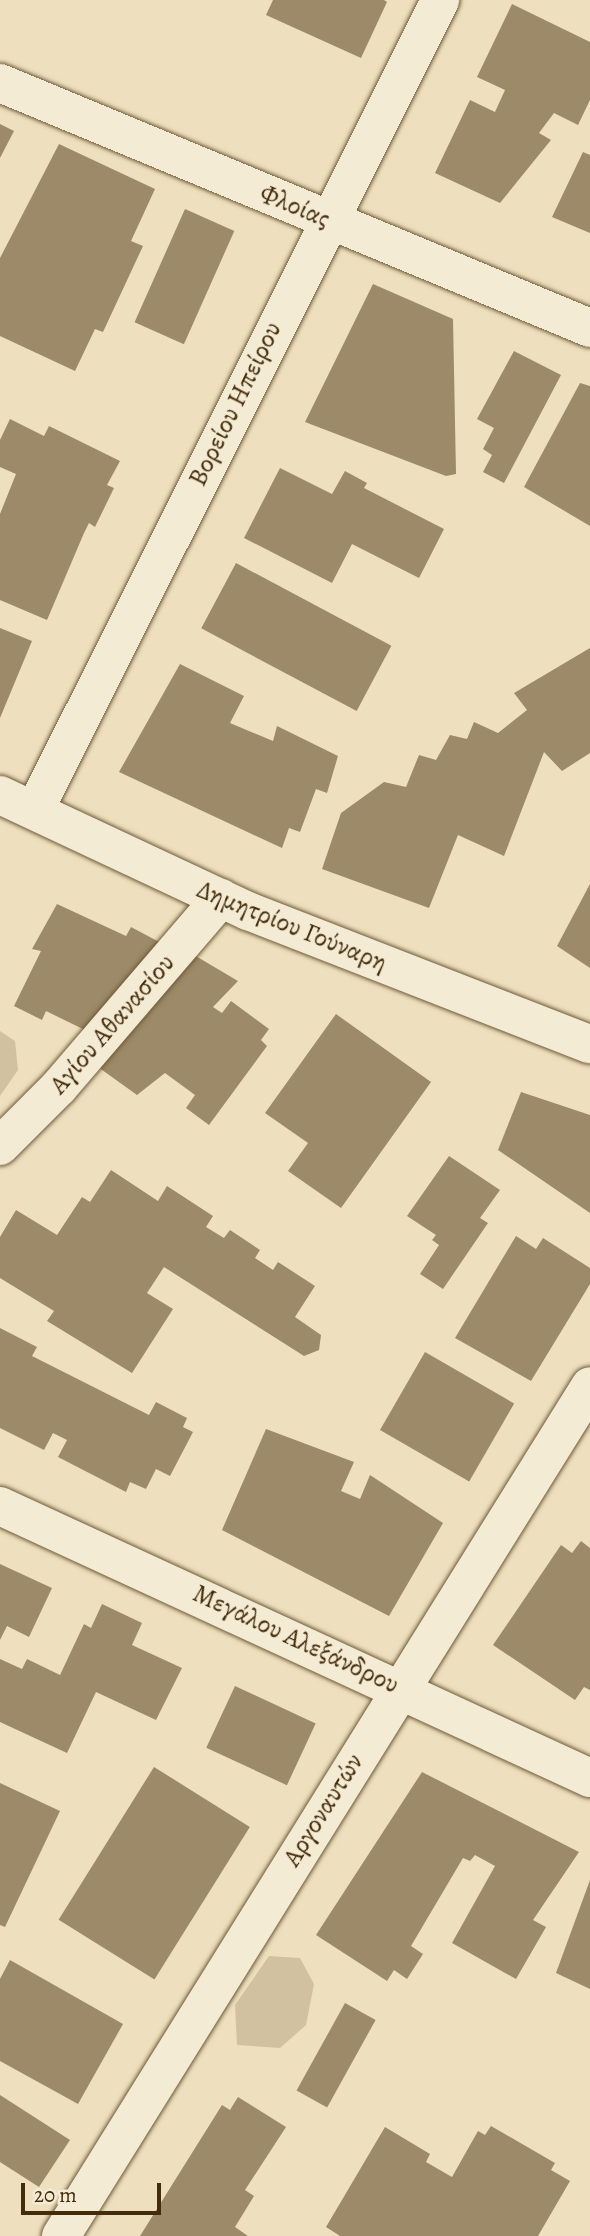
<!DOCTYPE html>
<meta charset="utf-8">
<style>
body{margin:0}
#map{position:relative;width:590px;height:2236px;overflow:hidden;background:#eee0be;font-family:Alegreya,serif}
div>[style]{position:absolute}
.green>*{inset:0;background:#d1c1a0}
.building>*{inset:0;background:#9c8a68;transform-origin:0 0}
.roads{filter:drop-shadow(0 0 2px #6e5938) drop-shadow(0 0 2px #6e5938)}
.minor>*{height:38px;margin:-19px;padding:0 19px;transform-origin:19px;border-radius:19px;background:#f4ebd5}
span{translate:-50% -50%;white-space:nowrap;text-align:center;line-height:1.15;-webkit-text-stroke:7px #f4ebd5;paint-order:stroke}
.street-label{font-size:26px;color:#442c0b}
.scale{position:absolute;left:21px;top:2183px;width:140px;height:32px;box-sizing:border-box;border:4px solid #442c0b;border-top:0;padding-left:9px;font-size:21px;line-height:24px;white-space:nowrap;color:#442c0b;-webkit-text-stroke:5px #f4ebd5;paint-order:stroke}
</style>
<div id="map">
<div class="green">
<div style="clip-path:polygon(0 1031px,15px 1041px,18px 1070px,0 1096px)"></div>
<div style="clip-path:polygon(269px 1956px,300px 1958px,314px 1984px,306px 2025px,280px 2048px,237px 2045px,235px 2005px)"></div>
</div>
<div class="building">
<div style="clip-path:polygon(273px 0,384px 0,387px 2px,361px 58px,266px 15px)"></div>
<div style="clip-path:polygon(512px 4px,590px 42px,590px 100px,578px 125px,554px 113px,539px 133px,551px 140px,500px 203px,435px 173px,470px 100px,495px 112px,505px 90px,477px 77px)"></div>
<div style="clip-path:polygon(0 124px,14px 131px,0 158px)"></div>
<div style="clip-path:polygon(59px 144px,155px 189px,131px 241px,143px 246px,103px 332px,95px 329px,75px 371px,0 336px,0 258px)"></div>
<div style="clip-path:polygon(583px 152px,590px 155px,590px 233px,552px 217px)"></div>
<div style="left:185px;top:209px;width:54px;height:124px;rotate:24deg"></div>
<div style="clip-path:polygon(373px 284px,453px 319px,456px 474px,446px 476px,305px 422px)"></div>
<div style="clip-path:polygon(514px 351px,561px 375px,504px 483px,483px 472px,492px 455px,483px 449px,494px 428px,477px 419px)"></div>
<div style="clip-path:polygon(580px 383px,590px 386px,590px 526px,524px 487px)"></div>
<div style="clip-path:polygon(10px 419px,44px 436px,49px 426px,120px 461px,107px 485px,114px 488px,95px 527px,89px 523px,84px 533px,47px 620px,0 600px,0 514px,16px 474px,0 467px,0 440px)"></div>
<div style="clip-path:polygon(280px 468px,332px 494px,345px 471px,367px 483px,364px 488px,444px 529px,419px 578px,352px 544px,332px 583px,244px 538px)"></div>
<div style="left:236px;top:563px;width:176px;height:74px;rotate:28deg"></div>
<div style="clip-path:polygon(0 628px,32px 641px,0 718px)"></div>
<div style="clip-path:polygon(590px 648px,590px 753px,562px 771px,544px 752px,504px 856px,458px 835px,429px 908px,322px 869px,341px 813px,384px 782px,406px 787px,419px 755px,436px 760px,450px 735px,467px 739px,474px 722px,498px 733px,527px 710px,514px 693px)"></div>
<div style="clip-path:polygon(180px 664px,244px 696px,230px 723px,273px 741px,277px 726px,338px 756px,327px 793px,316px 789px,300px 832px,289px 828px,282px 848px,119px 772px)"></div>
<div style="clip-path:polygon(590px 884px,590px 968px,557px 946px)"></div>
<div style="clip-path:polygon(57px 904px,126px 936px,131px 927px,163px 944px,91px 1033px,46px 1011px,42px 1020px,14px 1006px,41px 951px,32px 949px)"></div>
<div style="clip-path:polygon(194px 955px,238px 981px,213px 1007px,222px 1013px,231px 1001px,269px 1029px,261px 1040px,267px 1046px,209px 1125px,186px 1108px,195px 1095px,165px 1073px,137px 1095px,98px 1067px)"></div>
<div style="clip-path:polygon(336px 1014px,431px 1082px,341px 1208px,288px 1171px,308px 1143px,265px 1113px)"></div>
<div style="clip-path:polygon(521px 1092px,590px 1115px,590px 1213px,498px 1150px)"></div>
<div style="clip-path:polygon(449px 1156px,500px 1190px,480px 1218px,488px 1223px,443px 1289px,420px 1274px,439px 1245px,432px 1240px,436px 1235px,407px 1216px)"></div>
<div style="clip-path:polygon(111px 1170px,158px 1201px,167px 1186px,213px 1216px,206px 1227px,224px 1238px,230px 1230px,260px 1250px,255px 1258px,273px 1270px,278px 1262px,315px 1286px,295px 1317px,321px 1335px,319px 1350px,304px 1356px,164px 1267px,147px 1293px,173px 1309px,132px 1373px,47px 1321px,54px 1311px,0 1278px,0 1237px,16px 1210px,57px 1235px,82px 1197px,90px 1202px)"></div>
<div style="clip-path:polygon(516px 1236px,536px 1249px,543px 1238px,590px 1268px,590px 1284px,531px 1381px,455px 1338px)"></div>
<div style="clip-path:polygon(0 1328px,37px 1347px,32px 1356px,149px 1415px,156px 1402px,187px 1418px,183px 1427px,193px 1432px,170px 1476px,156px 1469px,146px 1489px,130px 1482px,126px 1492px,58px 1457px,67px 1440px,53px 1433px,44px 1450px,0 1428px)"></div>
<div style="left:425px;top:1352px;width:103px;height:90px;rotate:30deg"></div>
<div style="clip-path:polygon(266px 1429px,354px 1462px,341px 1491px,360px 1499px,370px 1475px,443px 1523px,389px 1616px,222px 1530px)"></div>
<div style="clip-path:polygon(581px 1541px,590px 1548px,590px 1690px,584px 1687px,575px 1700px,493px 1645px,561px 1545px,572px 1553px)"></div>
<div style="clip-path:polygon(0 1564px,52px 1588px,29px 1637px,7px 1626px,0 1640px)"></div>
<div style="clip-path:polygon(102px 1604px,142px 1623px,132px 1645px,182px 1668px,156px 1720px,96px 1692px,67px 1753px,0 1722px,0 1659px,22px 1669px,27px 1659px,60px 1675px,84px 1624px,91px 1628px)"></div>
<div style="left:235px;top:1686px;width:89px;height:68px;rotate:25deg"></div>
<div style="left:154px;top:1767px;width:113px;height:180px;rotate:32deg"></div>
<div style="clip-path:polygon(422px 1772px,579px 1852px,533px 1920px,546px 1927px,516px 1979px,452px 1943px,495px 1866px,475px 1855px,470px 1861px,463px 1858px,411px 1946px,423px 1954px,407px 1979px,394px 1970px,387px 1981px,316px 1935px)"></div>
<div style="clip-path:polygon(0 1783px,60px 1811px,5px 1927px,0 1925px)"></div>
<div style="clip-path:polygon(590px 1880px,590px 1989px,556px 1973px)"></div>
<div style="clip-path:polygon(10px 1960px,123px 2024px,78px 2104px,0 2061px,0 1979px)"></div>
<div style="left:345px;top:2003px;width:35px;height:100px;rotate:29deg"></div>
<div style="clip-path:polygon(0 2095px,70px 2140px,39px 2187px,0 2162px)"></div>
<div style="clip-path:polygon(238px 2097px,286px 2127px,245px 2190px,254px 2196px,235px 2227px,248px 2236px,140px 2236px,222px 2105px,230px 2110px)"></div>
<div style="clip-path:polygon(491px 2126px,555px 2163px,551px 2170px,570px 2181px,538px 2236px,340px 2236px,326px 2227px,385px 2127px,430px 2154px,426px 2162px,452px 2177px,478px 2131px,485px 2135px)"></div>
</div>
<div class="roads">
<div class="minor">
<div style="left:0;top:83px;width:639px;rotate:22.55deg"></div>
<div style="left:0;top:795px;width:274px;rotate:25.1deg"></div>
<div style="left:248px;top:911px;width:367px;rotate:21.3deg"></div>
<div style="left:35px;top:810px;width:906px;rotate:-63.43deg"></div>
<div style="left:0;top:1146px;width:83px;rotate:-45deg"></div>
<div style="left:59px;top:1087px;width:249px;rotate:-49.4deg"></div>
<div style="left:0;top:1506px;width:650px;rotate:24.75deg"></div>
<div style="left:61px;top:2236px;width:1001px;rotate:-58.1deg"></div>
</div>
</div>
<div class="street-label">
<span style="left:295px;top:206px;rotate:23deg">Φλοίας</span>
<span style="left:235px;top:404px;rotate:-64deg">Βορείου Ηπείρου</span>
<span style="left:292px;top:926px;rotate:22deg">Δημητρίου Γούναρη</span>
<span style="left:112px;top:1024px;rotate:-49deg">Αγίου Αθανασίου</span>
<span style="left:296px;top:1639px;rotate:25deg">Μεγάλου Αλεξάνδρου</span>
<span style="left:323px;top:1810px;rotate:-58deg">Αργοναυτών</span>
</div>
<div class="scale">20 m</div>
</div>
